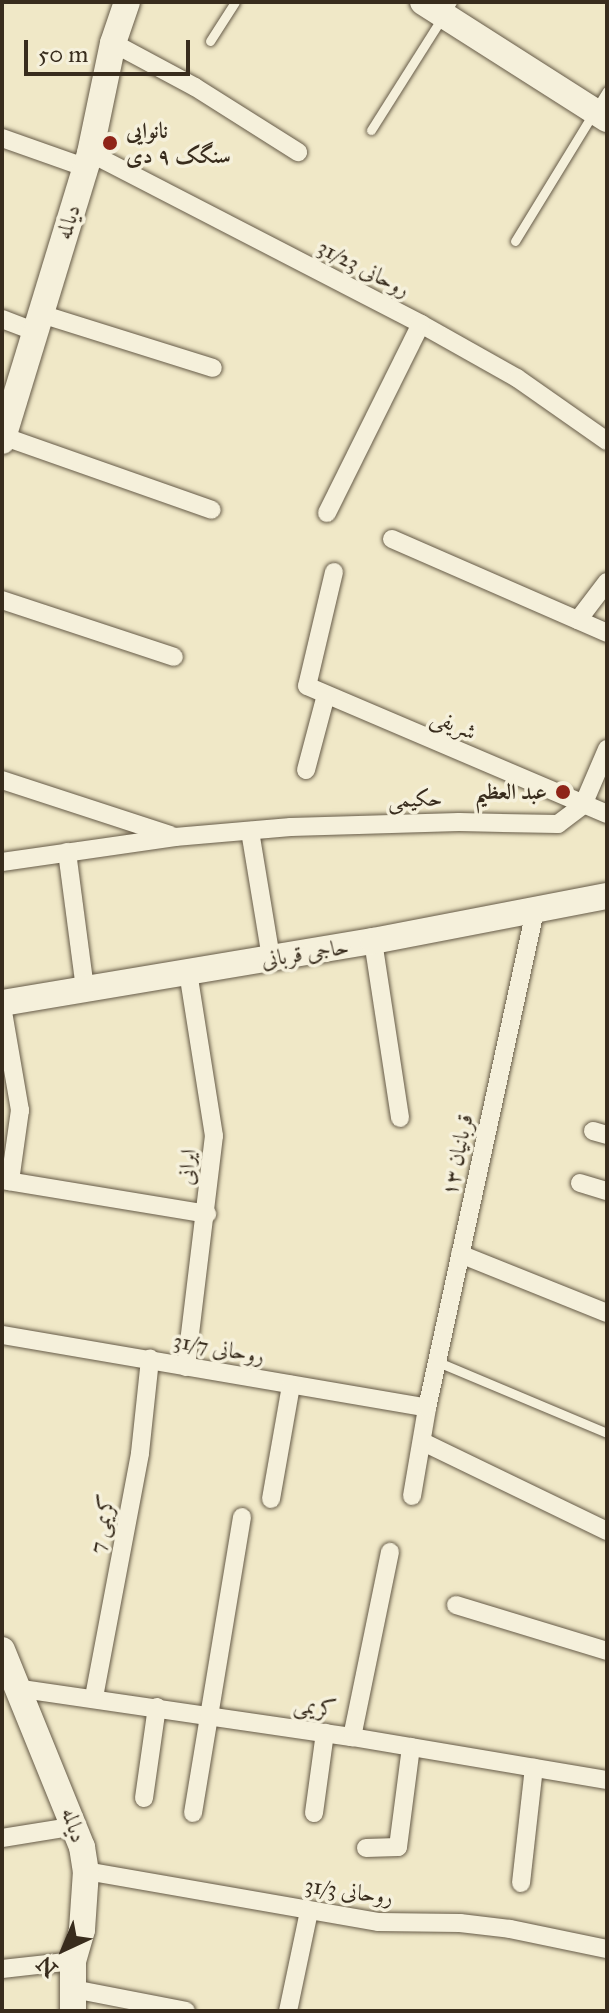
<!DOCTYPE html>
<meta charset="utf-8">
<style>
body{margin:0}
#map{position:relative;width:609px;height:2013px;overflow:hidden;background:#f0e8c7;font-family:"IM FELL Great Primer",Amiri,serif}
div>[style]{position:absolute}
.roads{filter:drop-shadow(0 0 2px #665b48) drop-shadow(0 0 2px #665b48)}
.lane>*{height:9px;margin:-4.5px;padding:0 4.5px;transform-origin:4.5px;border-radius:4.5px;background:#f5f0db}
.street>*{height:18px;margin:-9px;padding:0 9px;transform-origin:9px;border-radius:9px;background:#f5f0db}
.secondary>*{height:26px;margin:-13px;padding:0 13px;transform-origin:13px;border-radius:13px;background:#f5f0db}
.dots>*{width:22px;height:22px;translate:-50% -50%;box-sizing:border-box;border:4px solid #f5f0db;border-radius:50%}
span{translate:-50% -50%;white-space:nowrap;text-align:center;line-height:1.15;-webkit-text-stroke:7px #f5f0db;paint-order:stroke}
.poi-label{font-size:22px;color:#382c1d;font-weight:700}
.left{translate:0 -50%;text-align:left}
.right{translate:-100% -50%;text-align:right}
.street-label{font-size:22px;color:#382c1d}
.frame{position:absolute;inset:0;border:4px solid #382c1d;pointer-events:none}
.north{position:absolute;left:24px;top:1909px;width:80px;height:80px;-webkit-text-stroke:6px #f5f0db;paint-order:stroke;rotate:224deg;font-size:22px;font-weight:700;line-height:32px;text-align:center;color:#382c1d}
.north::after{content:'';display:block;margin:auto;width:28px;height:36px;background:#382c1d;clip-path:polygon(50% 0,100% 100%,50% 72%,0 100%)}
.scale{position:absolute;left:24px;top:40px;width:166px;height:36px;box-sizing:border-box;border:4px solid #382c1d;border-top:0;padding-left:10px;font-size:24px;line-height:28px;white-space:nowrap;color:#382c1d;-webkit-text-stroke:6px #f5f0db;paint-order:stroke}
</style>
<div id="map">
<div class="roads">
<div class="lane">
<div style="left:210px;top:41px;width:46px;rotate:-57.3deg"></div>
<div style="left:371px;top:130px;width:151px;rotate:-57.7deg"></div>
<div style="left:515px;top:241px;width:176px;rotate:-58.5deg"></div>
<div style="left:438px;top:1362px;width:183px;rotate:22.8deg"></div>
</div>
<div class="street">
<div style="left:113px;top:43px;width:93px;rotate:28.2deg"></div>
<div style="left:195px;top:87px;width:122px;rotate:32.3deg"></div>
<div style="left:2px;top:138px;width:87px;rotate:19.5deg"></div>
<div style="left:90px;top:153px;width:373px;rotate:27.3deg"></div>
<div style="left:421px;top:324px;width:110px;rotate:29.4deg"></div>
<div style="left:517px;top:378px;width:110px;rotate:35deg"></div>
<div style="left:41px;top:314px;width:180px;rotate:17.4deg"></div>
<div style="left:2px;top:319px;width:34px;rotate:21deg"></div>
<div style="left:5px;top:437px;width:219px;rotate:19.4deg"></div>
<div style="left:327px;top:513px;width:211px;rotate:-63.6deg"></div>
<div style="left:392px;top:539px;width:235px;rotate:23.6deg"></div>
<div style="left:334px;top:572px;width:117px;rotate:103.3deg"></div>
<div style="left:307px;top:686px;width:326px;rotate:23.1deg"></div>
<div style="left:2px;top:600px;width:181px;rotate:18.3deg"></div>
<div style="left:578px;top:620px;width:48px;rotate:-52.7deg"></div>
<div style="left:306px;top:770px;width:78px;rotate:-75.1deg"></div>
<div style="left:2px;top:780px;width:177px;rotate:18.1deg"></div>
<div style="left:250px;top:831px;width:129px;rotate:80.6deg"></div>
<div style="left:67px;top:852px;width:138px;rotate:82.5deg"></div>
<div style="left:2px;top:862px;width:175px;rotate:-8.2deg"></div>
<div style="left:175px;top:837px;width:116px;rotate:-4.9deg"></div>
<div style="left:291px;top:827px;width:168px;rotate:-1.7deg"></div>
<div style="left:459px;top:822px;width:99px;rotate:1.2deg"></div>
<div style="left:558px;top:824px;width:31px;rotate:-37deg"></div>
<div style="left:583px;top:805px;width:61px;rotate:-66.8deg"></div>
<div style="left:373px;top:941px;width:179px;rotate:81.3deg"></div>
<div style="left:2px;top:1006px;width:106px;rotate:80.2deg"></div>
<div style="left:20px;top:1110px;width:72px;rotate:98deg"></div>
<div style="left:593px;top:1131px;width:15px;rotate:16deg"></div>
<div style="left:2px;top:1180px;width:208px;rotate:9.4deg"></div>
<div style="left:580px;top:1183px;width:28px;rotate:17deg"></div>
<div style="left:460px;top:1254px;width:158px;rotate:21.9deg"></div>
<div style="left:2px;top:1335px;width:431px;rotate:9.7deg"></div>
<div style="left:186px;top:1367px;width:233px;rotate:-83.1deg"></div>
<div style="left:214px;top:1136px;width:166px;rotate:-99deg"></div>
<div style="left:423px;top:1442px;width:204px;rotate:25.8deg"></div>
<div style="left:412px;top:1496px;width:89px;rotate:-80.3deg"></div>
<div style="left:427px;top:1408px;width:509px;rotate:-77.74deg"></div>
<div style="left:271px;top:1499px;width:116px;rotate:-80deg"></div>
<div style="left:456px;top:1605px;width:158px;rotate:16.9deg"></div>
<div style="left:15px;top:1688px;width:341px;rotate:8.3deg"></div>
<div style="left:352px;top:1737px;width:259px;rotate:9.6deg"></div>
<div style="left:94px;top:1697px;width:248px;rotate:-79.3deg"></div>
<div style="left:140px;top:1453px;width:95px;rotate:-83.9deg"></div>
<div style="left:352px;top:1737px;width:189px;rotate:-78.4deg"></div>
<div style="left:144px;top:1798px;width:92px;rotate:-81.9deg"></div>
<div style="left:193px;top:1813px;width:300px;rotate:-80.6deg"></div>
<div style="left:314px;top:1813px;width:81px;rotate:-82.2deg"></div>
<div style="left:2px;top:1838px;width:76px;rotate:-9.1deg"></div>
<div style="left:366px;top:1848px;width:32px;rotate:-2deg"></div>
<div style="left:398px;top:1847px;width:101px;rotate:-82.6deg"></div>
<div style="left:86px;top:1871px;width:296px;rotate:9.9deg"></div>
<div style="left:378px;top:1922px;width:82px;rotate:0.7deg"></div>
<div style="left:460px;top:1923px;width:50px;rotate:6.8deg"></div>
<div style="left:510px;top:1929px;width:99px;rotate:11.7deg"></div>
<div style="left:521px;top:1883px;width:116px;rotate:-83.6deg"></div>
<div style="left:2px;top:1969px;width:71px;rotate:-6.4deg"></div>
<div style="left:73px;top:1989px;width:115px;rotate:11deg"></div>
<div style="left:288px;top:2011px;width:102px;rotate:-78.1deg"></div>
</div>
<div class="secondary">
<div style="left:423px;top:2px;width:218px;rotate:32.5deg"></div>
<div style="left:2px;top:441px;width:301px;rotate:-73deg"></div>
<div style="left:90px;top:153px;width:112px;rotate:-78.2deg"></div>
<div style="left:113px;top:43px;width:43px;rotate:-71.1deg"></div>
<div style="left:2px;top:1003px;width:376px;rotate:-9.5deg"></div>
<div style="left:373px;top:941px;width:238px;rotate:-10.9deg"></div>
<div style="left:2px;top:1650px;width:213px;rotate:67.9deg"></div>
<div style="left:82px;top:1847px;width:24px;rotate:81deg"></div>
<div style="left:86px;top:1871px;width:59px;rotate:93.9deg"></div>
<div style="left:82px;top:1930px;width:32px;rotate:106deg"></div>
<div style="left:73px;top:1961px;width:50px;rotate:90deg"></div>
</div>
</div>
<div class="dots">
<div style="left:110px;top:143px;background:#8f2418"></div>
<div style="left:563px;top:792px;background:#8f2418"></div>
</div>
<div class="poi-label">
<span class="left" style="left:126px;top:143px">نانوایی<br>سنگک ۹ دی</span>
<span class="right" style="left:547px;top:792px">عبد العظيم</span>
</div>
<div class="street-label">
<span style="left:68px;top:222px;rotate:-73deg">دیالمه</span>
<span style="left:364px;top:268px;rotate:27deg">روحانی 31/23</span>
<span style="left:454px;top:724px;rotate:23deg">شریفی</span>
<span style="left:415px;top:799px;rotate:-2deg">حکیمی</span>
<span style="left:305px;top:953px;rotate:-9deg">حاجی قربانی</span>
<span style="left:457px;top:1155px;rotate:-78deg">۱۳ قربانیان</span>
<span style="left:187px;top:1167px;rotate:-85deg">ایرانی</span>
<span style="left:219px;top:1348px;rotate:10deg">روحانی 31/7</span>
<span style="left:102px;top:1524px;rotate:-79deg">کریمی 7</span>
<span style="left:315px;top:1707px;rotate:8deg">کریمی</span>
<span style="left:74px;top:1825px;rotate:71deg">دیالمه</span>
<span style="left:349px;top:1891px;rotate:8deg">روحانی 31/3</span>
</div>
<div class="frame"></div>
<div class="north">N</div>
<div class="scale">50 m</div>
</div>
